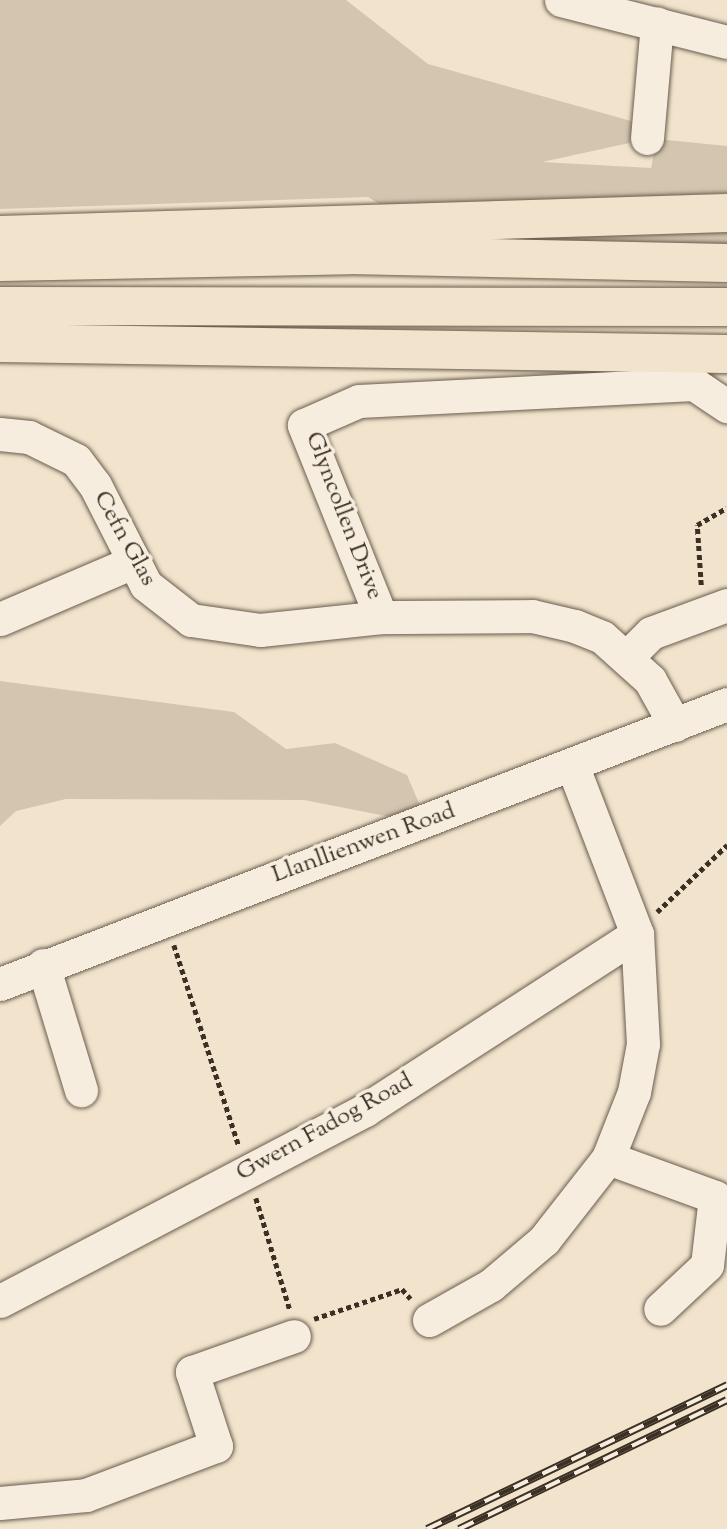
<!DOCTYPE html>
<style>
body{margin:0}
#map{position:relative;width:727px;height:1529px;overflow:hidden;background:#f2e4cc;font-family:"Sorts Mill Goudy",serif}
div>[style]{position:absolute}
.green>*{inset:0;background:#d3c5af}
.path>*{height:4.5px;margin-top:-2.25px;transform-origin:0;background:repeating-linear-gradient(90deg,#3b3024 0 5px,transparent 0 8.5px)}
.roads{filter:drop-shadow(0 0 2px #695d4e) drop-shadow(0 0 2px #695d4e)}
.minor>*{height:33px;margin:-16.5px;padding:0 16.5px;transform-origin:16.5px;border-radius:16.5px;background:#f7edde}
.highway>*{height:38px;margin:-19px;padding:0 19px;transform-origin:19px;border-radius:19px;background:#f2e4cc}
.rail>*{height:8px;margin-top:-4px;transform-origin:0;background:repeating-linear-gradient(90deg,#f7edde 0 16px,#3b3024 0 32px);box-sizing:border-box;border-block:2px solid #3b3024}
span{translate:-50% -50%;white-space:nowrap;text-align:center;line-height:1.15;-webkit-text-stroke:7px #f7edde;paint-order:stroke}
.street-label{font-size:24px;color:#3b3024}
</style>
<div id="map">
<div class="green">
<div style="clip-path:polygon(0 0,346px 0,428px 64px,631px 121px,634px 142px,542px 162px,651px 168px,657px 139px,727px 146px,727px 193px,386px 208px,368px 197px,0 209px)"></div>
<div style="clip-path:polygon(727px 227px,727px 250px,306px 237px)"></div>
<div style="clip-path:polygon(0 681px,234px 712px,286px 749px,335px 743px,407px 775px,421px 808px,391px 817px,304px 800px,66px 799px,16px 811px,0 826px)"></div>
</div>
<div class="path">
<div style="left:701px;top:585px;width:60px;rotate:-93.8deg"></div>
<div style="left:697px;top:525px;width:34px;rotate:-30deg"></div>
<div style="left:657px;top:912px;width:97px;rotate:-43.7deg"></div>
<div style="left:174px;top:945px;width:211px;rotate:72.1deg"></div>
<div style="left:256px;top:1198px;width:117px;rotate:73.1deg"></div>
<div style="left:314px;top:1319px;width:93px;rotate:-18.8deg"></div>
<div style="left:402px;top:1289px;width:13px;rotate:48deg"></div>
</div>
<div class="roads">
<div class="minor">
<div style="left:561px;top:0;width:171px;rotate:14.2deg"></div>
<div style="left:647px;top:138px;width:115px;rotate:-85deg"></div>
<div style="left:0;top:434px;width:29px;rotate:6deg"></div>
<div style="left:29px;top:437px;width:52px;rotate:26.1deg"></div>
<div style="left:76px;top:460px;width:31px;rotate:53deg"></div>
<div style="left:95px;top:485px;width:112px;rotate:63deg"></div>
<div style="left:146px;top:585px;width:57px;rotate:37.9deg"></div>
<div style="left:191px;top:620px;width:70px;rotate:8.2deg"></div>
<div style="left:260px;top:630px;width:122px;rotate:-6.1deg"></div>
<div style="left:0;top:619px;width:145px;rotate:-23.2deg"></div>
<div style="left:626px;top:658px;width:35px;rotate:-45deg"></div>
<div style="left:651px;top:633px;width:81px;rotate:-20.2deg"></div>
<div style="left:675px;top:725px;width:51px;rotate:-119.1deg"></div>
<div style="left:650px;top:680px;width:64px;rotate:-138.1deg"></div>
<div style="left:602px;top:637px;width:29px;rotate:-158deg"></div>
<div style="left:575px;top:626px;width:44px;rotate:-166.9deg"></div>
<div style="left:532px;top:616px;width:151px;rotate:179.6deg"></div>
<div style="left:381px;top:617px;width:207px;rotate:-111.9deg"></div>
<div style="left:304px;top:425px;width:60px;rotate:-23.6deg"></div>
<div style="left:359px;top:401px;width:335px;rotate:-2.9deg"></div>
<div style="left:694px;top:384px;width:40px;rotate:34deg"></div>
<div style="left:43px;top:965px;width:131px;rotate:73.1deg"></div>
<div style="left:0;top:984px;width:779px;rotate:-21.06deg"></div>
<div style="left:608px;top:1158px;width:114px;rotate:20deg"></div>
<div style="left:715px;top:1197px;width:68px;rotate:96.7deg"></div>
<div style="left:707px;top:1265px;width:64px;rotate:136.9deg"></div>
<div style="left:0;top:1301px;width:412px;rotate:-27.6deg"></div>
<div style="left:365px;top:1110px;width:324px;rotate:-32.9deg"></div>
<div style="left:429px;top:1320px;width:71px;rotate:-29.4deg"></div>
<div style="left:491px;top:1285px;width:70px;rotate:-40.3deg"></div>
<div style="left:544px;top:1240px;width:104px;rotate:-52deg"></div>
<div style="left:608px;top:1158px;width:71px;rotate:-68.5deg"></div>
<div style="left:634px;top:1092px;width:49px;rotate:-79.4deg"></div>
<div style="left:643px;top:1044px;width:110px;rotate:-93.1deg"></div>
<div style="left:637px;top:934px;width:179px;rotate:-111deg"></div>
<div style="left:0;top:1503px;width:86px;rotate:-5.3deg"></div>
<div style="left:86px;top:1495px;width:139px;rotate:-20.7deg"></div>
<div style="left:216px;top:1446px;width:78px;rotate:-108deg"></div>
<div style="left:192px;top:1372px;width:108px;rotate:-19.4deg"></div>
</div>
<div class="highway">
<div style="left:0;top:235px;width:727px;rotate:-1.73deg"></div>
<div style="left:0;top:262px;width:349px;rotate:-1.1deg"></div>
<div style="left:349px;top:255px;width:378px;rotate:1.2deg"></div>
<div style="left:0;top:306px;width:727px;rotate:0.08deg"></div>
<div style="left:0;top:343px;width:727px;rotate:0.87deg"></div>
</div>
</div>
<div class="rail">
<div style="left:427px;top:1529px;width:333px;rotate:-25.6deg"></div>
<div style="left:459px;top:1529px;width:297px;rotate:-25.7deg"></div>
</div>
<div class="street-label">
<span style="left:343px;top:516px;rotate:69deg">Glyncollen Drive</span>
<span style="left:124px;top:539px;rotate:61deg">Cefn Glas</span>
<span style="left:364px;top:844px;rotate:-20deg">Llanllienwen Road</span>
<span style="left:325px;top:1128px;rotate:-29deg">Gwern Fadog Road</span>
</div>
</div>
